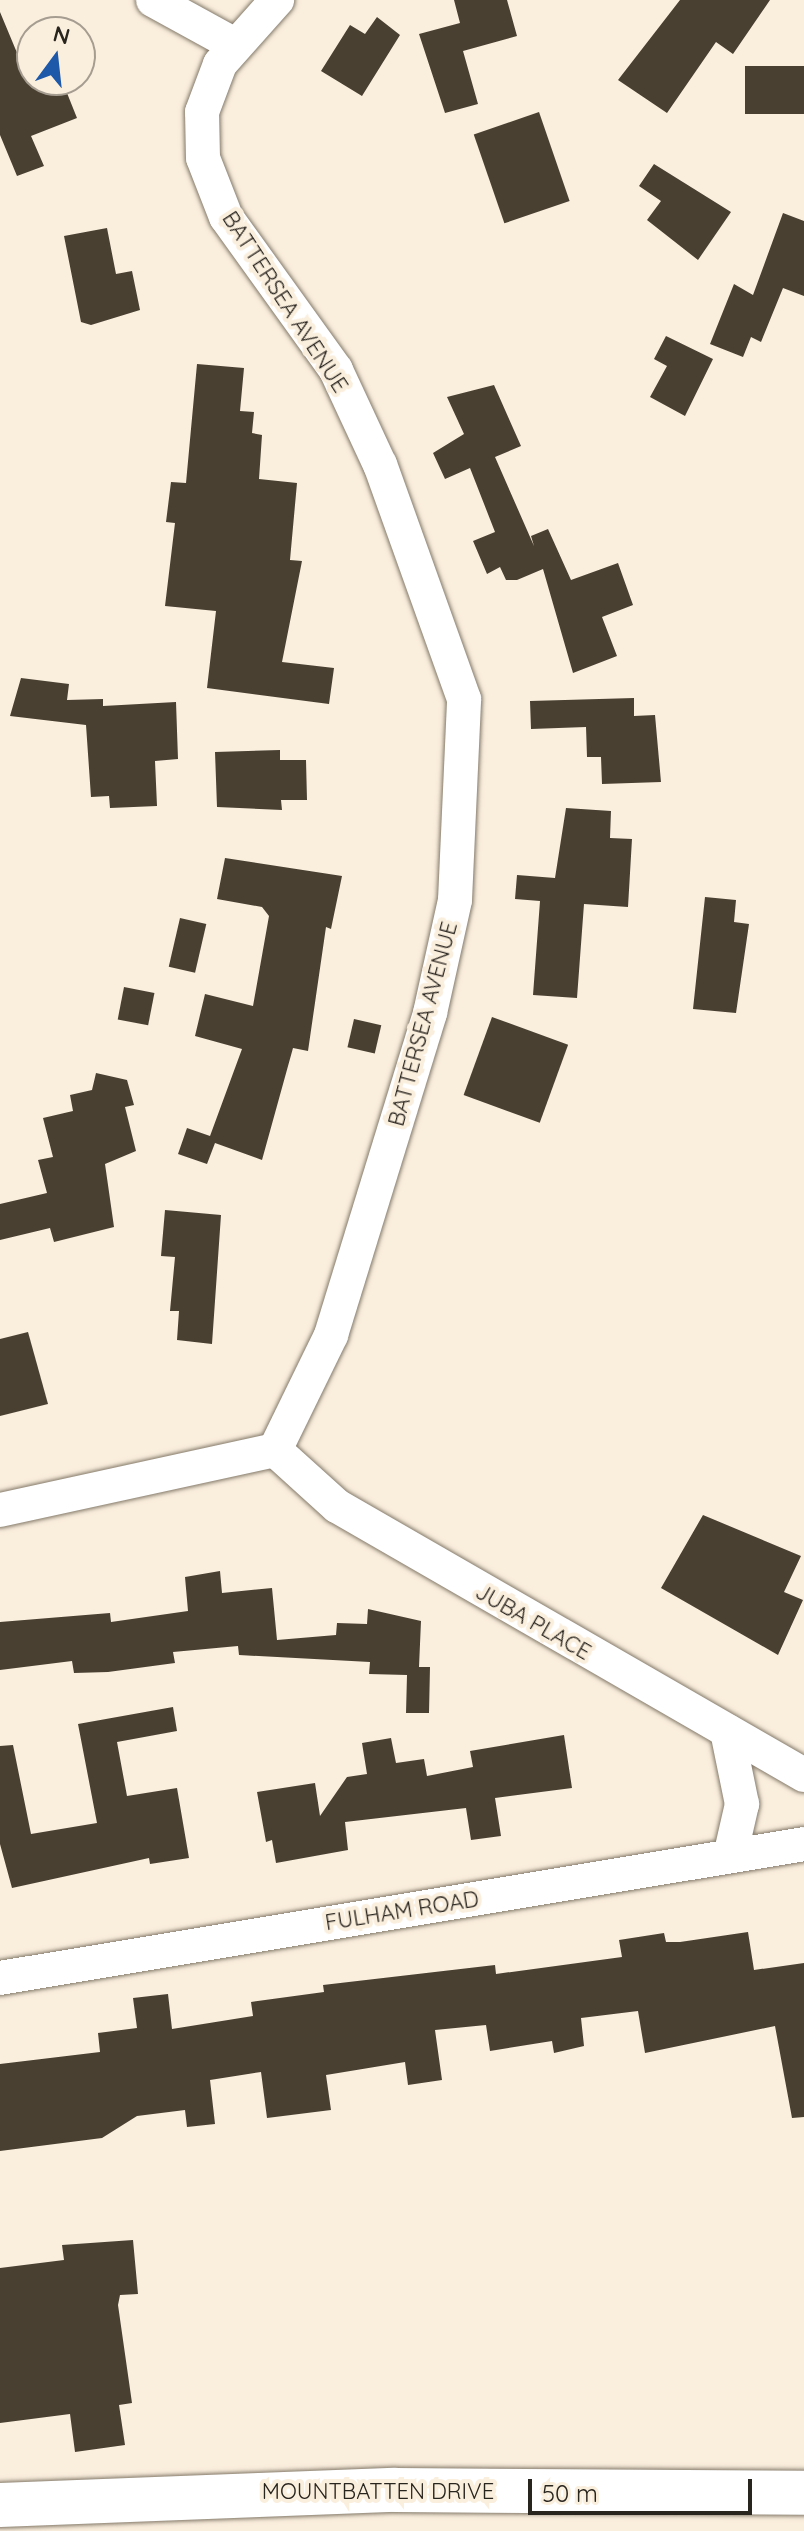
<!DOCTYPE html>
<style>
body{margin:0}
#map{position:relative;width:804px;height:2531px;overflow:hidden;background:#faeedd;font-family:Quicksand,sans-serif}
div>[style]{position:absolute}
.building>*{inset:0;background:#494032;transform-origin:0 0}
.roads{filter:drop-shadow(0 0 2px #847a6a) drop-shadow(0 0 2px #847a6a)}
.street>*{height:34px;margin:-17px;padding:0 17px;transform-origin:17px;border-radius:17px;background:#fff}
.secondary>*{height:44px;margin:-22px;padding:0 22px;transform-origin:22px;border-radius:22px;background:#fff}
span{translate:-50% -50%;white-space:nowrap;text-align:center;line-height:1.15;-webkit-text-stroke:8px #faeedd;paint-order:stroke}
.street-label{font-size:22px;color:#28241e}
.north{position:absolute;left:16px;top:16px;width:80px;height:80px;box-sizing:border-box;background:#faeedd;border:2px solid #a69d91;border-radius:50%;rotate:15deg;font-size:22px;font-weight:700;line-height:32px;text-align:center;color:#28241e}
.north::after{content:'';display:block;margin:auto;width:28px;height:36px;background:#1d58a9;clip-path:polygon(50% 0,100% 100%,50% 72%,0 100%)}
.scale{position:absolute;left:528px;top:2479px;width:224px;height:36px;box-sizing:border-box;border:4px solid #28241e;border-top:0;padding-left:10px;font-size:24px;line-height:28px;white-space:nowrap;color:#28241e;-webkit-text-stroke:6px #faeedd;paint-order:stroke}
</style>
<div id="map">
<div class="building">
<div style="clip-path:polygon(454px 0,507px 0,517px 36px,463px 51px,478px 104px,445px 113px,419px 34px,460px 23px)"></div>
<div style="clip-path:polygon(680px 0,770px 0,733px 54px,716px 42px,667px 113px,618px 80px)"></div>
<div style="clip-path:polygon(0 12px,25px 72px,32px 69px,32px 80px,43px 80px,46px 89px,63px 83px,77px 118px,31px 136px,44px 166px,17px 176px,0 135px)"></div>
<div style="clip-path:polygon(377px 17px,400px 35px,362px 96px,321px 71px,350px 25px,365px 34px)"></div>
<div style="left:804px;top:66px;width:48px;height:59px;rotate:90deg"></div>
<div style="left:539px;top:112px;width:94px;height:69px;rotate:71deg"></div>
<div style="clip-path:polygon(654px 164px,731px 212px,698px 260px,647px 220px,661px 201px,639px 186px)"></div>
<div style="clip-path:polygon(783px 213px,804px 221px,804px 296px,783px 288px,761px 342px,751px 337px,743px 357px,710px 344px,734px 284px,753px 295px)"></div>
<div style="clip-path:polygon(107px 228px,116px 274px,132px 271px,140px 310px,91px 325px,81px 322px,64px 236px)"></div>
<div style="clip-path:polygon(666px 336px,713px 359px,685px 416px,650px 397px,667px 366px,654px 359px)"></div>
<div style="clip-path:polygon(197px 364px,244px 368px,240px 411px,254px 412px,252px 433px,262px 435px,259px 479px,297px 483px,290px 560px,302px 561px,282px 662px,334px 668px,329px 704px,207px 688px,216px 611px,165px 606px,175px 523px,166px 522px,171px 482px,186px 483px)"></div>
<div style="clip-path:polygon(494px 385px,521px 446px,495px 457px,534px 546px,531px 536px,548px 529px,571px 580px,618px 563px,633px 605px,602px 617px,617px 656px,573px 673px,543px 569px,517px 580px,506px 580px,500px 567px,487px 574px,473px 541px,495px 532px,470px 468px,445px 479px,433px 453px,464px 434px,447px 397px)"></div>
<div style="clip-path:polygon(21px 678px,69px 684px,67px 700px,103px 699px,103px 706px,176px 702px,178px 759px,155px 761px,157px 806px,110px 808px,109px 796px,91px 797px,86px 725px,10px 716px)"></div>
<div style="clip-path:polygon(634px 698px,634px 716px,655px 715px,661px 782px,602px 784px,601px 757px,587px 757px,586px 727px,531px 729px,530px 701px)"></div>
<div style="clip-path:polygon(280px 750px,280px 760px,306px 760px,307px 800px,281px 800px,282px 810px,217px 807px,215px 752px)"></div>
<div style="clip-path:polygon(566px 808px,611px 811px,610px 838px,632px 839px,628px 907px,584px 904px,577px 998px,533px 995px,540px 901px,515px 899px,517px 875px,555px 878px)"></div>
<div style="clip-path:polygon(225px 858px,342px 876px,331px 929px,326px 927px,308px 1051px,293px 1048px,262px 1160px,215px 1143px,207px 1164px,178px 1154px,187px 1128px,210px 1136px,242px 1049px,195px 1036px,205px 994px,253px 1006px,269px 916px,262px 907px,217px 899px)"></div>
<div style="clip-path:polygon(705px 897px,736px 900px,734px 922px,749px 924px,736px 1013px,693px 1009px)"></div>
<div style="left:180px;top:918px;width:27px;height:50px;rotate:13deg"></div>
<div style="left:124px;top:987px;width:31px;height:33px;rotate:11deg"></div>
<div style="left:492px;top:1017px;width:81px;height:83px;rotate:20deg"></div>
<div style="left:354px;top:1019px;width:28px;height:29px;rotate:13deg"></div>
<div style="clip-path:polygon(96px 1073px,127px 1080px,134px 1105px,125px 1107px,136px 1151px,105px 1164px,114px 1227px,54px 1242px,50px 1228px,0 1240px,0 1204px,47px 1193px,38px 1160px,53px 1157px,43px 1118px,73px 1111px,70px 1095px,92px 1090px)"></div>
<div style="clip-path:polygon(165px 1210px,221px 1215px,212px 1344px,177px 1340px,179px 1311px,170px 1311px,175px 1257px,161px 1256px)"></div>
<div style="clip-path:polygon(28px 1332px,48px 1404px,0 1416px,0 1339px)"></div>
<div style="clip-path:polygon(703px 1515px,801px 1556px,784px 1592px,803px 1600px,778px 1655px,661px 1588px)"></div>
<div style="clip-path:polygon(220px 1571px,222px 1593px,272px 1588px,277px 1640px,336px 1635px,337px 1623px,367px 1624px,368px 1609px,421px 1621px,419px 1667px,430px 1667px,429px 1713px,406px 1713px,407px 1675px,369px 1674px,370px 1662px,239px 1655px,238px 1646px,173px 1652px,175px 1663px,108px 1672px,74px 1673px,72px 1661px,0 1670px,0 1622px,110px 1613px,111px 1622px,188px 1611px,185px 1577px)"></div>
<div style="clip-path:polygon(173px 1707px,177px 1731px,117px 1742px,127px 1796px,177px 1788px,189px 1858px,150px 1864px,149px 1858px,12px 1888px,0 1844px,0 1746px,13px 1745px,31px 1834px,97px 1823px,78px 1724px)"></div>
<div style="clip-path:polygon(564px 1735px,572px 1788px,495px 1798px,501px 1836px,471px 1840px,466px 1808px,345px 1822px,348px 1850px,276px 1863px,272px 1840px,266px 1842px,257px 1792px,315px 1783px,320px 1816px,347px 1777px,367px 1774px,362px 1743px,391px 1738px,396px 1763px,424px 1759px,427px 1776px,473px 1767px,470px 1751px)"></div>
<div style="clip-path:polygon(748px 1932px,754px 1970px,804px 1963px,804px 2117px,792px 2118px,775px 2026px,645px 2053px,638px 2011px,581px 2018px,584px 2046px,554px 2053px,552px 2041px,490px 2051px,486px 2025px,435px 2030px,442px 2080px,408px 2085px,405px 2062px,326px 2075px,331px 2110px,267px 2118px,261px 2072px,210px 2080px,215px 2124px,187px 2127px,185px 2110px,137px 2116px,102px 2138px,0 2151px,0 2064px,100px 2052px,98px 2033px,137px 2028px,133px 1998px,168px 1994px,172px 2029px,253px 2016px,251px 2002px,324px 1992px,323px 1985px,495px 1965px,496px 1974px,622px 1957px,619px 1940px,664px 1933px,666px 1942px,680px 1942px)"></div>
<div style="clip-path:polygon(133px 2240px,138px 2294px,120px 2295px,118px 2305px,132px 2403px,119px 2405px,125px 2445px,75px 2452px,70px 2414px,0 2423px,0 2268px,64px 2260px,62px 2245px)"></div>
</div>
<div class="roads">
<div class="street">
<div style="left:153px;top:0;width:94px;rotate:28.8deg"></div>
<div style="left:275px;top:1450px;width:84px;rotate:42.1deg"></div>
<div style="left:337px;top:1506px;width:539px;rotate:29.94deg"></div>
<div style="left:0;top:1510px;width:281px;rotate:-12.3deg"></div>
<div style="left:275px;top:1450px;width:128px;rotate:-64deg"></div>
<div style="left:331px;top:1335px;width:337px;rotate:-72.9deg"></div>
<div style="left:430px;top:1013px;width:116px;rotate:-77.5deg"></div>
<div style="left:455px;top:900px;width:201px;rotate:-87.4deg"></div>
<div style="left:464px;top:699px;width:249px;rotate:-109.7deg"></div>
<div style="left:380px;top:465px;width:105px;rotate:-114.9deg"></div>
<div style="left:336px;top:370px;width:188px;rotate:-125.7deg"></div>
<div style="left:226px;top:217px;width:63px;rotate:-111.3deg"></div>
<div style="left:203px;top:158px;width:46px;rotate:-91.2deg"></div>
<div style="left:202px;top:112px;width:51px;rotate:-69.4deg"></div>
<div style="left:220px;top:64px;width:86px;rotate:-48.3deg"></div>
<div style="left:727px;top:1731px;width:75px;rotate:78.4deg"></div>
<div style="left:742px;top:1804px;width:49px;rotate:102.9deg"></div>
<div style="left:0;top:1978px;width:815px;rotate:-9.46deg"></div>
</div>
<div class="secondary">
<div style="left:0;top:2505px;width:395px;rotate:-2.2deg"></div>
<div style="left:395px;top:2490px;width:409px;rotate:0.4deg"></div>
</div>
</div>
<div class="street-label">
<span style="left:285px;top:302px;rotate:57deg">BATTERSEA AVENUE</span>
<span style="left:423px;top:1024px;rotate:-75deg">BATTERSEA AVENUE</span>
<span style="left:533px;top:1622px;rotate:30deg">JUBA PLACE</span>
<span style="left:402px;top:1911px;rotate:-9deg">FULHAM ROAD</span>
<span style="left:378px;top:2492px">MOUNTBATTEN DRIVE</span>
</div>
<div class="north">N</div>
<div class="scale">50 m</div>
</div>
